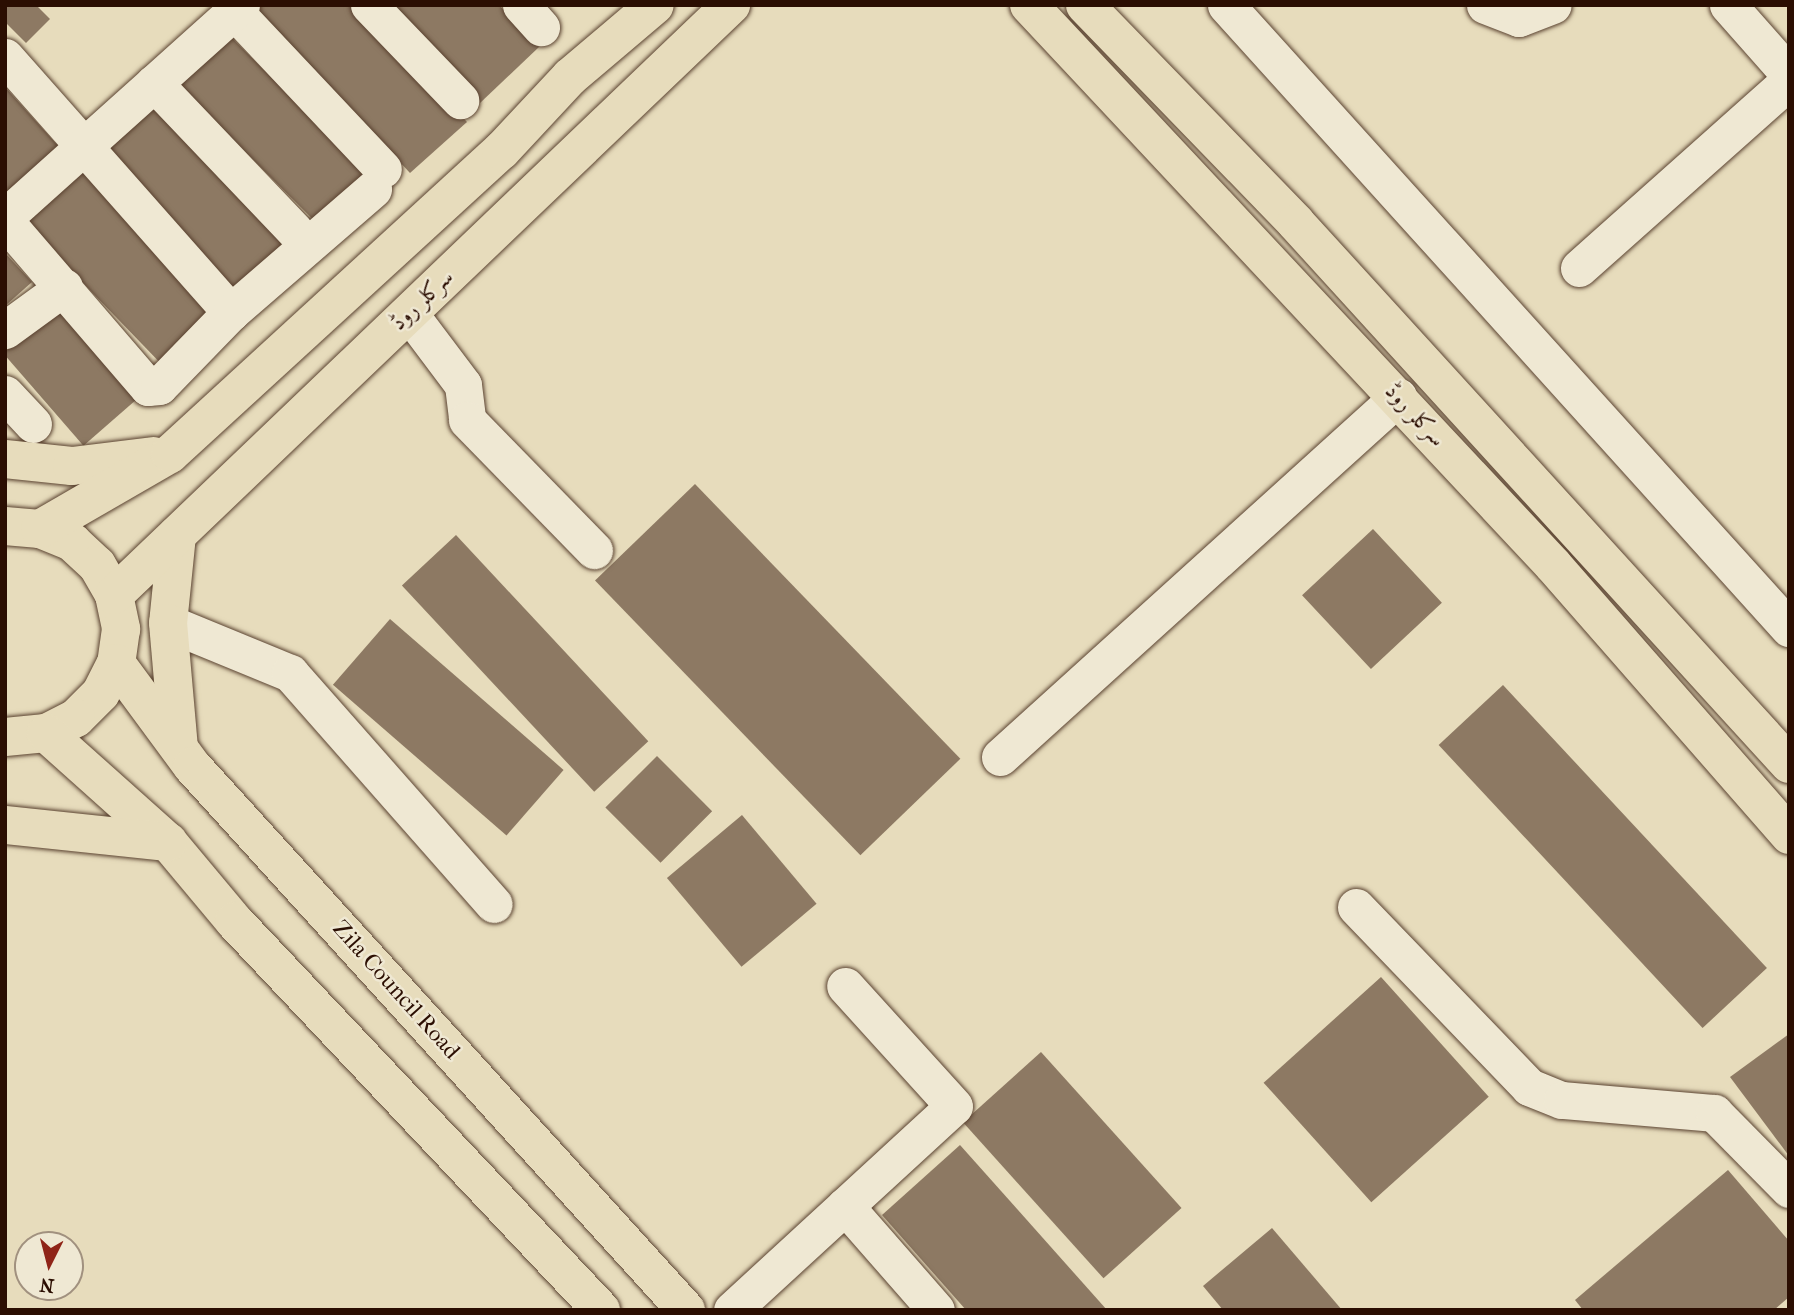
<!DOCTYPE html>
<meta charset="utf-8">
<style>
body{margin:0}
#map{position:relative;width:1794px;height:1315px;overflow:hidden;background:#e7dcbc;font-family:"IM FELL French Canon",Amiri,serif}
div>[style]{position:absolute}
.building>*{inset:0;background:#8d7963;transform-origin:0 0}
.roads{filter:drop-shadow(0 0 2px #5a4230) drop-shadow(0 0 2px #5a4230)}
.minor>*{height:37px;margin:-18.5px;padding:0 18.5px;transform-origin:18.5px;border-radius:18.5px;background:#efe8d3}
.major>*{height:38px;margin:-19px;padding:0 19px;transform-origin:19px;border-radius:19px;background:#e7dcbc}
span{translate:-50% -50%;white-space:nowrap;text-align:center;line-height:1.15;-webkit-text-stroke:5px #efe8d3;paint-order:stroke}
.street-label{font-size:23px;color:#2b0e02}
.frame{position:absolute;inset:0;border:7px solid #2b0e02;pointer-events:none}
.north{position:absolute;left:14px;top:1231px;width:70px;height:70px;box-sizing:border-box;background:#efe8d3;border:2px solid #a1917f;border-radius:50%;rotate:186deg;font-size:19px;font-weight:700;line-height:28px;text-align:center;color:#2b0e02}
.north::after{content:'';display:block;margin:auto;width:24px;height:32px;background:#8f2418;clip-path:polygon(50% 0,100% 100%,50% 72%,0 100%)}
</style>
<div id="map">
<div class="building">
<div style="clip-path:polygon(5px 5px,36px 5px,50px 19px,26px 43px,5px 22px)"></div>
<div style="clip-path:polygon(254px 5px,359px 5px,467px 122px,410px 173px)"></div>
<div style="clip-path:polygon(388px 5px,499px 5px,539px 47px,480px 103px)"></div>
<div style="left:226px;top:32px;width:218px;height:71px;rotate:45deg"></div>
<div style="clip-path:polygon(5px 87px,60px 148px,5px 197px)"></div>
<div style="left:157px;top:99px;width:211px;height:74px;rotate:47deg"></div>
<div style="left:81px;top:170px;width:204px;height:77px;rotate:46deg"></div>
<div style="clip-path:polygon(5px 253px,32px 282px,5px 306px)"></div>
<div style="left:57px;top:307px;width:122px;height:71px;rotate:49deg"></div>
<div style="left:695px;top:484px;width:382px;height:139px;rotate:46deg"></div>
<div style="left:1373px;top:529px;width:101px;height:97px;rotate:47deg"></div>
<div style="left:456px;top:535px;width:282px;height:74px;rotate:47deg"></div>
<div style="left:390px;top:619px;width:230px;height:87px;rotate:41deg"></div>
<div style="left:1503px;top:685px;width:387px;height:88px;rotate:47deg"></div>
<div style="left:657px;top:756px;width:78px;height:73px;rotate:45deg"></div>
<div style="left:742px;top:815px;width:116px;height:98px;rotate:50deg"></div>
<div style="left:1381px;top:977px;width:161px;height:158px;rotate:48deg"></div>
<div style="clip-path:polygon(1789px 1034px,1789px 1156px,1730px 1077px)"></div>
<div style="left:1041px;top:1052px;width:210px;height:105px;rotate:48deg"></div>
<div style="clip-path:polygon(960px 1145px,1107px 1310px,966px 1310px,882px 1215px)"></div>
<div style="clip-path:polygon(1728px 1170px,1789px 1241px,1789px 1297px,1774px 1310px,1583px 1310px,1575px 1300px)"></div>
<div style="clip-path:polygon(1272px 1228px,1342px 1310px,1223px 1310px,1203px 1286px)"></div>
</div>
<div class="roads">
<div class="minor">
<div style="left:369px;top:5px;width:132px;rotate:46.2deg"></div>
<div style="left:521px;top:5px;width:30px;rotate:48deg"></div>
<div style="left:1226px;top:5px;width:840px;rotate:47.9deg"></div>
<div style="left:1485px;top:5px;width:36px;rotate:21deg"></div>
<div style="left:1519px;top:18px;width:36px;rotate:-21deg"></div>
<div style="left:1728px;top:5px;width:92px;rotate:48.5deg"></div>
<div style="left:234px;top:11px;width:217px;rotate:46.7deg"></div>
<div style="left:5px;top:57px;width:341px;rotate:48.5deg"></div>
<div style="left:154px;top:83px;width:204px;rotate:46.4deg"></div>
<div style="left:5px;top:217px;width:317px;rotate:-41.9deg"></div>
<div style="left:5px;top:221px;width:219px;rotate:49.3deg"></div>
<div style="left:148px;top:387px;width:11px;rotate:-5deg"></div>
<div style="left:159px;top:386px;width:103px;rotate:-45.8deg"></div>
<div style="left:231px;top:312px;width:188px;rotate:-40.9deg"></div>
<div style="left:1579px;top:268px;width:281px;rotate:-41.7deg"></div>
<div style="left:409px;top:313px;width:90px;rotate:53.1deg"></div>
<div style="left:463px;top:385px;width:35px;rotate:83deg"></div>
<div style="left:467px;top:420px;width:182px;rotate:45.7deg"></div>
<div style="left:5px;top:330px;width:73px;rotate:-36.1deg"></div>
<div style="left:5px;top:394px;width:41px;rotate:47deg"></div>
<div style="left:168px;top:623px;width:132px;rotate:22.3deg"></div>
<div style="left:290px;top:673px;width:308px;rotate:48.6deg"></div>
<div style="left:1000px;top:757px;width:537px;rotate:-42.13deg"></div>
<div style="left:1356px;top:907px;width:250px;rotate:46.1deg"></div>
<div style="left:1529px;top:1087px;width:35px;rotate:22deg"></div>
<div style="left:1562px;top:1100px;width:153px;rotate:4.9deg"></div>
<div style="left:1714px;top:1113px;width:107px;rotate:45.4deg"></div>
<div style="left:845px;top:1206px;width:138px;rotate:48.8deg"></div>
<div style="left:732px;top:1310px;width:301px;rotate:-42.6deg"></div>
<div style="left:954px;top:1106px;width:162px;rotate:-132.2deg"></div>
</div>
<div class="major">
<div style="left:1029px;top:5px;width:767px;rotate:46.9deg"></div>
<div style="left:1553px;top:565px;width:359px;rotate:48.8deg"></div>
<div style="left:1085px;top:5px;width:303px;rotate:45.9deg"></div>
<div style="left:1296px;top:223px;width:732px;rotate:47.66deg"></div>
<div style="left:5px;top:459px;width:67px;rotate:6deg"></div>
<div style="left:72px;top:466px;width:82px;rotate:-7deg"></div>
<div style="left:5px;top:526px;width:35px;rotate:5deg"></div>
<div style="left:40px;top:529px;width:35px;rotate:22deg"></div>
<div style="left:72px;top:542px;width:34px;rotate:43deg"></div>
<div style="left:97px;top:565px;width:34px;rotate:60deg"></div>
<div style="left:114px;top:595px;width:35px;rotate:78deg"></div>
<div style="left:121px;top:629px;width:34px;rotate:98deg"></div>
<div style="left:116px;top:663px;width:34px;rotate:117deg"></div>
<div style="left:101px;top:693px;width:35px;rotate:135deg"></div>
<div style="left:76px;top:718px;width:34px;rotate:153deg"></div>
<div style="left:46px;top:733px;width:41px;rotate:174.4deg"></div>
<div style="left:40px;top:529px;width:150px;rotate:-30deg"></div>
<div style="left:170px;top:454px;width:449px;rotate:-42.5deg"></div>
<div style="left:501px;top:151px;width:101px;rotate:-47deg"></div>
<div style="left:570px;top:77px;width:111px;rotate:-40.3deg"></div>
<div style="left:177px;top:535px;width:88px;rotate:95.8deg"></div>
<div style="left:168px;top:623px;width:125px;rotate:85deg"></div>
<div style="left:114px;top:595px;width:854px;rotate:-43.72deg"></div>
<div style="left:116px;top:663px;width:128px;rotate:53.6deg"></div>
<div style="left:192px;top:766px;width:735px;rotate:47.76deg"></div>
<div style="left:46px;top:733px;width:164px;rotate:41.8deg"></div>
<div style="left:168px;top:842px;width:103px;rotate:50.1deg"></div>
<div style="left:234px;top:921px;width:535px;rotate:46.67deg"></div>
<div style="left:5px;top:825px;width:164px;rotate:6deg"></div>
</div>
</div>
<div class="street-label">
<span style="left:422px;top:300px;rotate:-44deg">سرکلر روڈ</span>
<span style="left:1415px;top:415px;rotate:47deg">سرکلر روڈ</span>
<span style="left:396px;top:990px;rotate:48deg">Zila Council Road</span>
</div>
<div class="frame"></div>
<div class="north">N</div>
</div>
